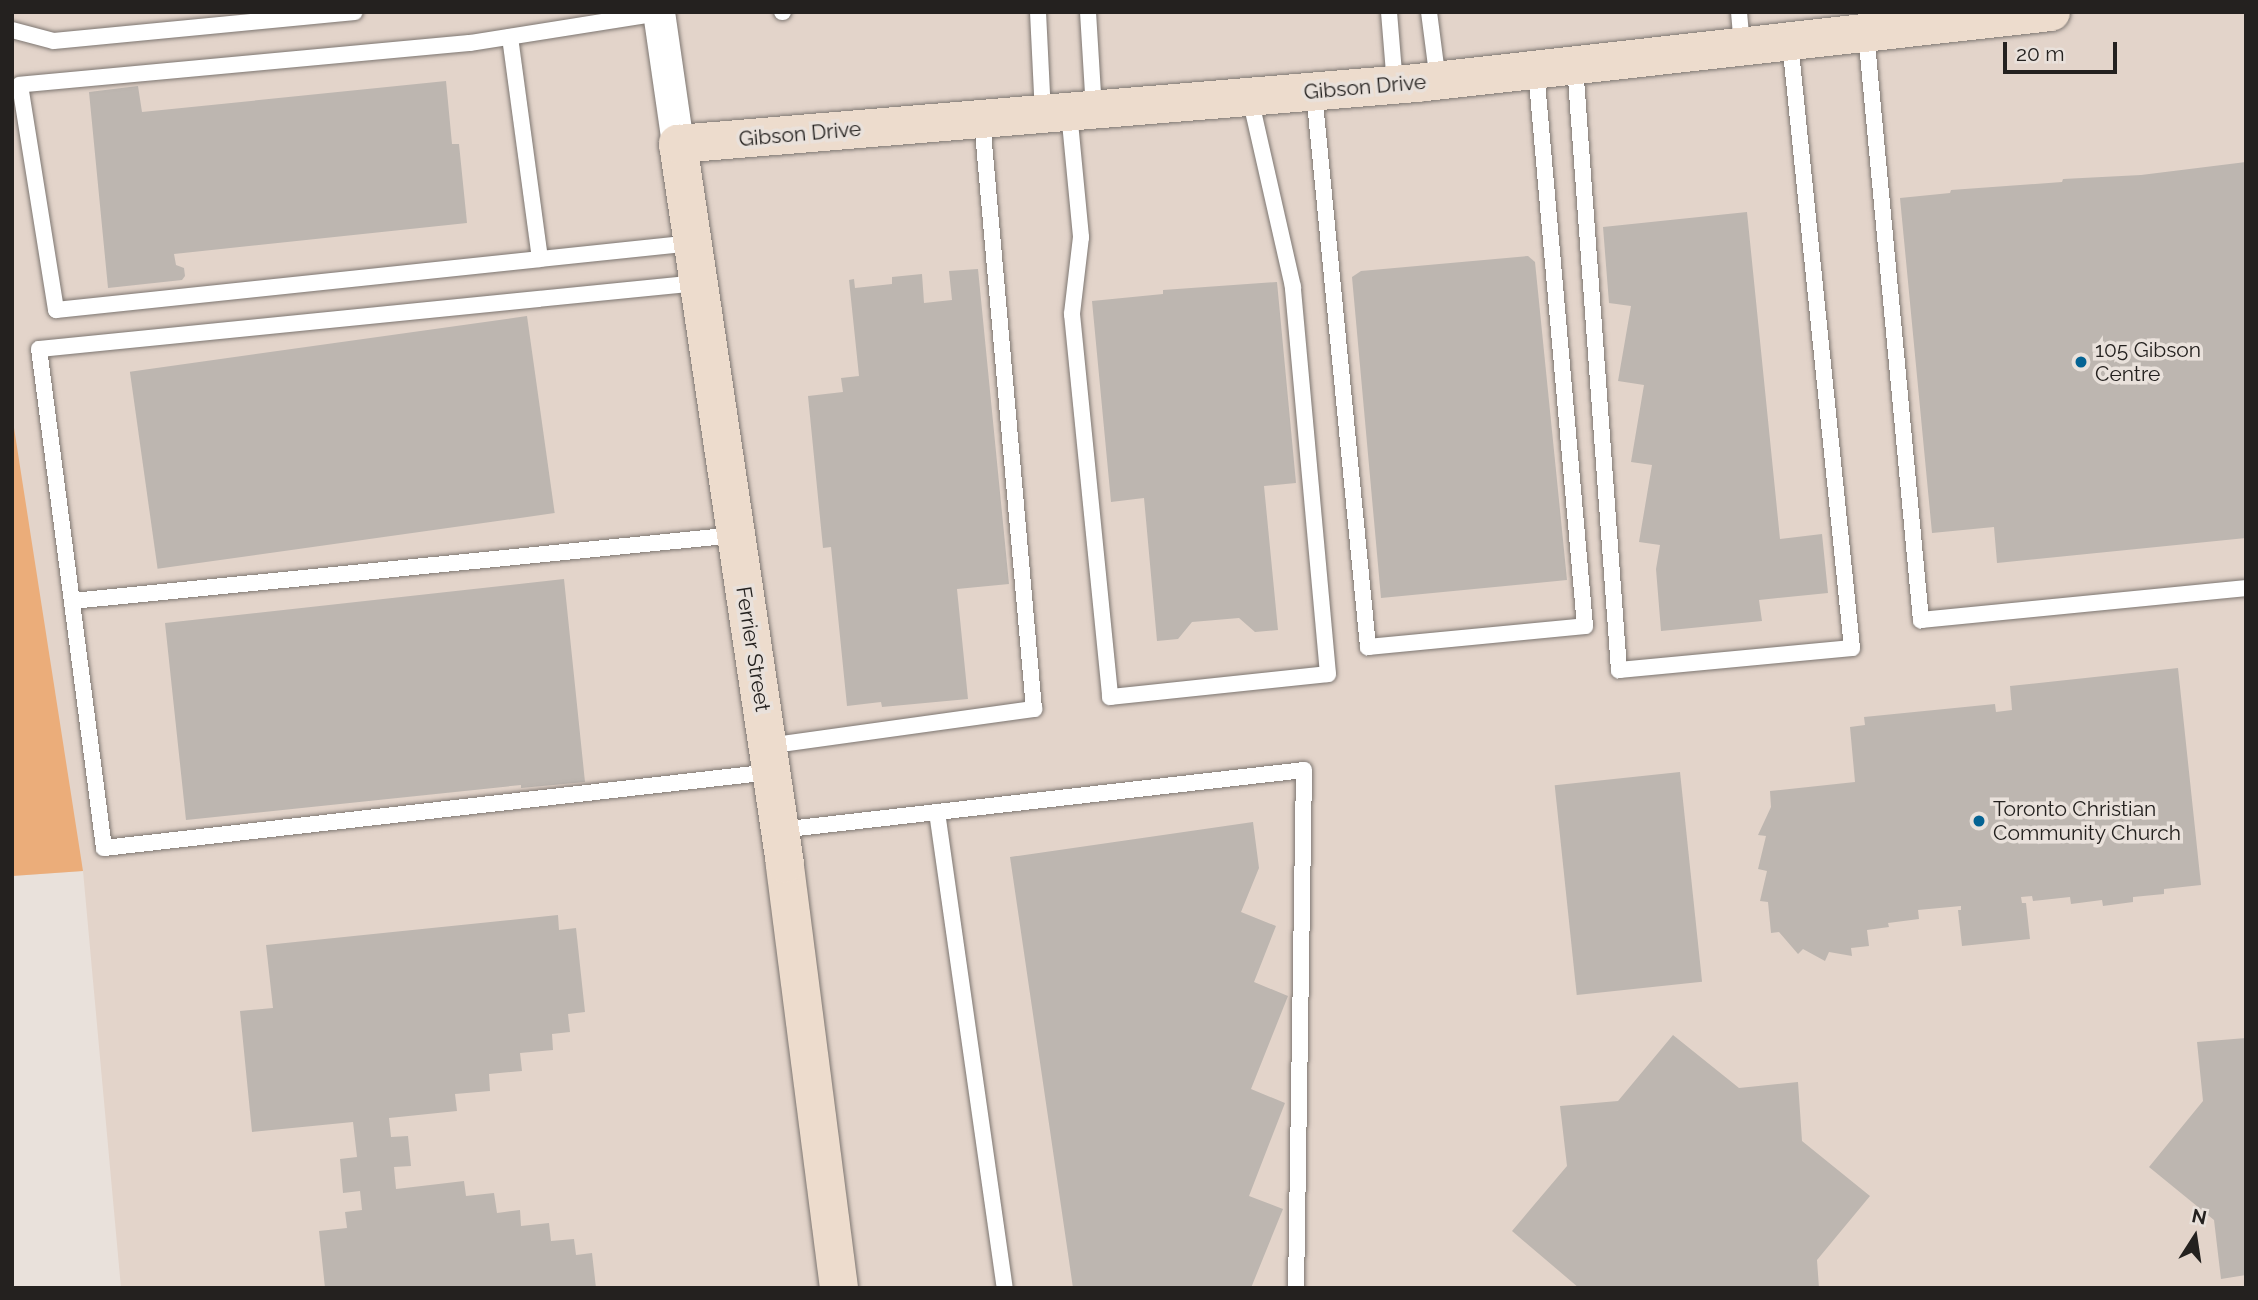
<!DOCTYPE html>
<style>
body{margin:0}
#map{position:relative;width:2258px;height:1300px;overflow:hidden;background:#e9e1db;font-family:Raleway,sans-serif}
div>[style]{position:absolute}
.built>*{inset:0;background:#e3d4ca}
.green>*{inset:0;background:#ebad7a}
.building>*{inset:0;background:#bdb6b0;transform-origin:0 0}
.roads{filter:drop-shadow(0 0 2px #7d7671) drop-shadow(0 0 2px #7d7671)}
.service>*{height:16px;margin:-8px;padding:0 8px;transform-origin:8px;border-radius:8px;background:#fff}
.minor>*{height:32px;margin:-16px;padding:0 16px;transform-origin:16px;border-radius:16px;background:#fff}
.secondary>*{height:38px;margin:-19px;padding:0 19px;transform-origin:19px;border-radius:19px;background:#eddccd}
.dots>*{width:19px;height:19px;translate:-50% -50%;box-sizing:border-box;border:4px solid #e9e1db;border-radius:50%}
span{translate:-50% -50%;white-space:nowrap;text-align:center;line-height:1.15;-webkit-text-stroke:7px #e9e1db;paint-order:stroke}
.street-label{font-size:21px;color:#24211f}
.poi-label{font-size:21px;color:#24211f}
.left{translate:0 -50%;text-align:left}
.frame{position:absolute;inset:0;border:14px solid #24211f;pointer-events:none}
.north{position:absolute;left:2160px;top:1202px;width:70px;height:70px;-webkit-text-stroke:5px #e9e1db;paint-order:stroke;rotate:12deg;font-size:19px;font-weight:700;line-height:28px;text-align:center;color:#24211f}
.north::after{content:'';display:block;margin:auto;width:24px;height:32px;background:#24211f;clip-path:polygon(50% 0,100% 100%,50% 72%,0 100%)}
.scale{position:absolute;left:2003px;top:42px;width:114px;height:32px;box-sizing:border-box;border:4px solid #24211f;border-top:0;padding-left:9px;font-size:21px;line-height:24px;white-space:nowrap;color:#24211f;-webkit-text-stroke:5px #e9e1db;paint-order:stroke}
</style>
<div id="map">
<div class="built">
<div style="clip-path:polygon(12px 12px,2246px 12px,2246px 1288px,121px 1288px,83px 871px,12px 876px)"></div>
</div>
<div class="green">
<div style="clip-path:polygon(12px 415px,83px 871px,12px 876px)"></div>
</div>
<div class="building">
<div style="clip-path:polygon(446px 81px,452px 144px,459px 144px,467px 223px,174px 254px,176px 265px,184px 268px,185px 276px,182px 280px,108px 288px,89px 92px,138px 86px,142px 112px)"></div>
<div style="clip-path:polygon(2246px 162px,2246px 538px,1997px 563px,1994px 527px,1932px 533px,1900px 198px,1950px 193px,1951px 190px,2062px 182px,2063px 179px,2141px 175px)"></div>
<div style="clip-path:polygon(1747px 212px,1780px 539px,1822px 534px,1828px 593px,1759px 600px,1762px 621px,1661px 631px,1656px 569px,1660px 545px,1639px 542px,1652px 465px,1631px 462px,1644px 385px,1618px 381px,1631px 306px,1609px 303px,1603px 227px)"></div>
<div style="clip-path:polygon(1528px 256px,1535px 262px,1567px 580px,1381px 598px,1352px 277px,1361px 271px)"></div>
<div style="clip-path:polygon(978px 269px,1009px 584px,957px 589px,968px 699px,882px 707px,881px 702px,847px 706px,831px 547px,823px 548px,808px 396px,843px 392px,841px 378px,859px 376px,849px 280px,854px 279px,855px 288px,892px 284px,892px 277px,922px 274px,924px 303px,952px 300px,949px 271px)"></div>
<div style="clip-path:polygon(1277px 282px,1296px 483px,1264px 486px,1278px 630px,1255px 632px,1239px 618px,1192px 622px,1178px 639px,1157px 641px,1144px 498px,1111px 502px,1092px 301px,1163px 294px,1163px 290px)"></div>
<div style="left:527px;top:316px;width:199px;height:401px;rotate:82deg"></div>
<div style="clip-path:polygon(564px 579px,585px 782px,521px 788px,521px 785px,186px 820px,165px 623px)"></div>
<div style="clip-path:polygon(2178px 668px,2201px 885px,2164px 889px,2164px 894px,2133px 897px,2133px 902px,2103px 906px,2102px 900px,2071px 904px,2070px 897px,2033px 901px,2032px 896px,2021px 897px,2022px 903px,2026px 903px,2030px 939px,1962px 946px,1958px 910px,1961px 910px,1961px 906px,1918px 910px,1919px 919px,1888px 923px,1889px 927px,1867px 930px,1869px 946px,1851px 948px,1852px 956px,1829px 952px,1825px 961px,1803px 949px,1798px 954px,1779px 932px,1771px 933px,1768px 902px,1760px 901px,1767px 871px,1758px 869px,1766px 836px,1758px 835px,1771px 807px,1770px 791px,1855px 782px,1850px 727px,1865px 725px,1864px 717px,1995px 704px,1996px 712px,2012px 710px,2010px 686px)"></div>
<div style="left:1680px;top:772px;width:211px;height:126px;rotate:84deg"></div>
<div style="clip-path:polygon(1253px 822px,1259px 868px,1241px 912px,1276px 926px,1254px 982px,1288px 996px,1251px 1089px,1285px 1103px,1249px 1196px,1283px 1209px,1251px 1288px,1073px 1288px,1010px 857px)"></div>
<div style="clip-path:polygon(558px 915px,559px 930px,576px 928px,585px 1012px,568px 1014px,570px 1032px,552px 1034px,553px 1050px,520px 1053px,522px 1071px,489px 1074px,490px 1091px,455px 1094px,457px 1111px,389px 1118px,391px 1137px,408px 1136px,411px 1166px,394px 1167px,396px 1189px,464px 1181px,466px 1196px,494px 1193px,497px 1213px,520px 1210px,521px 1226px,549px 1223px,551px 1241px,574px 1239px,576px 1255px,592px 1253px,596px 1288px,325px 1288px,319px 1231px,347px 1228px,345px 1212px,362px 1210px,360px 1191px,343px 1193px,340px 1159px,357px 1157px,353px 1122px,252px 1132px,240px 1011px,273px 1008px,266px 945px)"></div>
<div style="clip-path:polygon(1673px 1035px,1739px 1088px,1798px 1082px,1802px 1141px,1870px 1196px,1817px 1260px,1819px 1288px,1579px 1288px,1512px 1231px,1567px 1166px,1560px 1106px,1618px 1101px)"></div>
<div style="clip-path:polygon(2246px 1038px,2246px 1275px,2221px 1279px,2214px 1220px,2149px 1167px,2203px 1101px,2197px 1042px)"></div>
</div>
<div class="roads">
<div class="service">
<div style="left:782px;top:12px;width:1px"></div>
<div style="left:1038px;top:12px;width:102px;rotate:87.2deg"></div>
<div style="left:1088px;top:12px;width:98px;rotate:86.5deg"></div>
<div style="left:1389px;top:12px;width:73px;rotate:85.3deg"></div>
<div style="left:1429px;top:12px;width:70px;rotate:82.6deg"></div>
<div style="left:1739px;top:12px;width:35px;rotate:85deg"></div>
<div style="left:659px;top:13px;width:192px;rotate:171deg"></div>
<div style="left:469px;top:43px;width:451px;rotate:174.7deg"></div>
<div style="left:20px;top:85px;width:228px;rotate:80.9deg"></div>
<div style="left:56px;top:310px;width:640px;rotate:-6.01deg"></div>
<div style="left:12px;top:30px;width:43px;rotate:14.7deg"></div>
<div style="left:54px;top:41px;width:302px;rotate:-5.5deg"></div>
<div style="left:1866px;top:33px;width:590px;rotate:84.65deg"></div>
<div style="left:1921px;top:620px;width:327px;rotate:-5.6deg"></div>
<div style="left:510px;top:37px;width:224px;rotate:82.3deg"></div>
<div style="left:1575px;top:65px;width:607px;rotate:85.84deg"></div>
<div style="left:1619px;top:670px;width:234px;rotate:-5.4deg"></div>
<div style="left:1852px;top:648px;width:609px;rotate:-95.84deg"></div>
<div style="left:1314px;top:92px;width:558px;rotate:84.44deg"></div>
<div style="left:1368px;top:647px;width:218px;rotate:-5.5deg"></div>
<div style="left:1585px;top:626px;width:558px;rotate:-95.04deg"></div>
<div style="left:1069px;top:112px;width:126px;rotate:84.5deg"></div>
<div style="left:1081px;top:237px;width:78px;rotate:96.7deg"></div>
<div style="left:1072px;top:314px;width:385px;rotate:84.3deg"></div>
<div style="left:1110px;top:697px;width:219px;rotate:-6deg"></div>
<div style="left:1328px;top:674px;width:389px;rotate:-95.2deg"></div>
<div style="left:1293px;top:287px;width:195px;rotate:-102.8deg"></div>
<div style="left:698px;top:283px;width:662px;rotate:174.28deg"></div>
<div style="left:39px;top:349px;width:503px;rotate:82.58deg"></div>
<div style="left:104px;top:848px;width:671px;rotate:-6.5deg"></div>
<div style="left:72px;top:601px;width:667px;rotate:-5.68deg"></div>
<div style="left:767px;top:746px;width:270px;rotate:-7.9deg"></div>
<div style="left:1034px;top:709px;width:591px;rotate:-95.05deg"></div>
<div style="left:937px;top:812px;width:481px;rotate:81.9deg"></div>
<div style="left:780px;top:830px;width:527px;rotate:-6.53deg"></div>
<div style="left:1304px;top:770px;width:518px;rotate:90.88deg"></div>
</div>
<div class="minor">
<div style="left:659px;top:12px;width:133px;rotate:81.8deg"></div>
</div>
<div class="secondary">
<div style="left:839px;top:1288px;width:427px;rotate:-97.3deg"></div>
<div style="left:785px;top:864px;width:728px;rotate:-98.45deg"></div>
<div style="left:678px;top:144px;width:742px;rotate:-4.72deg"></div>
<div style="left:1417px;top:83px;width:638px;rotate:-6.39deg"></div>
</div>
</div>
<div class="dots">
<div style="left:2081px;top:362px;background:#046393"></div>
<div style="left:1979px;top:821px;background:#046393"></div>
</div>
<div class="street-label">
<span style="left:1365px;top:87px;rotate:-5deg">Gibson Drive</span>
<span style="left:800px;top:134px;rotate:-5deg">Gibson Drive</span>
<span style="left:753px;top:649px;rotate:81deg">Ferrier Street</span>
</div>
<div class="poi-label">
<span class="left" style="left:2095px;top:362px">105 Gibson<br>Centre</span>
<span class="left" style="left:1993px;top:821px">Toronto Christian<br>Community Church</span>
</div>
<div class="frame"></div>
<div class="north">N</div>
<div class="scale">20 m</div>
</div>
